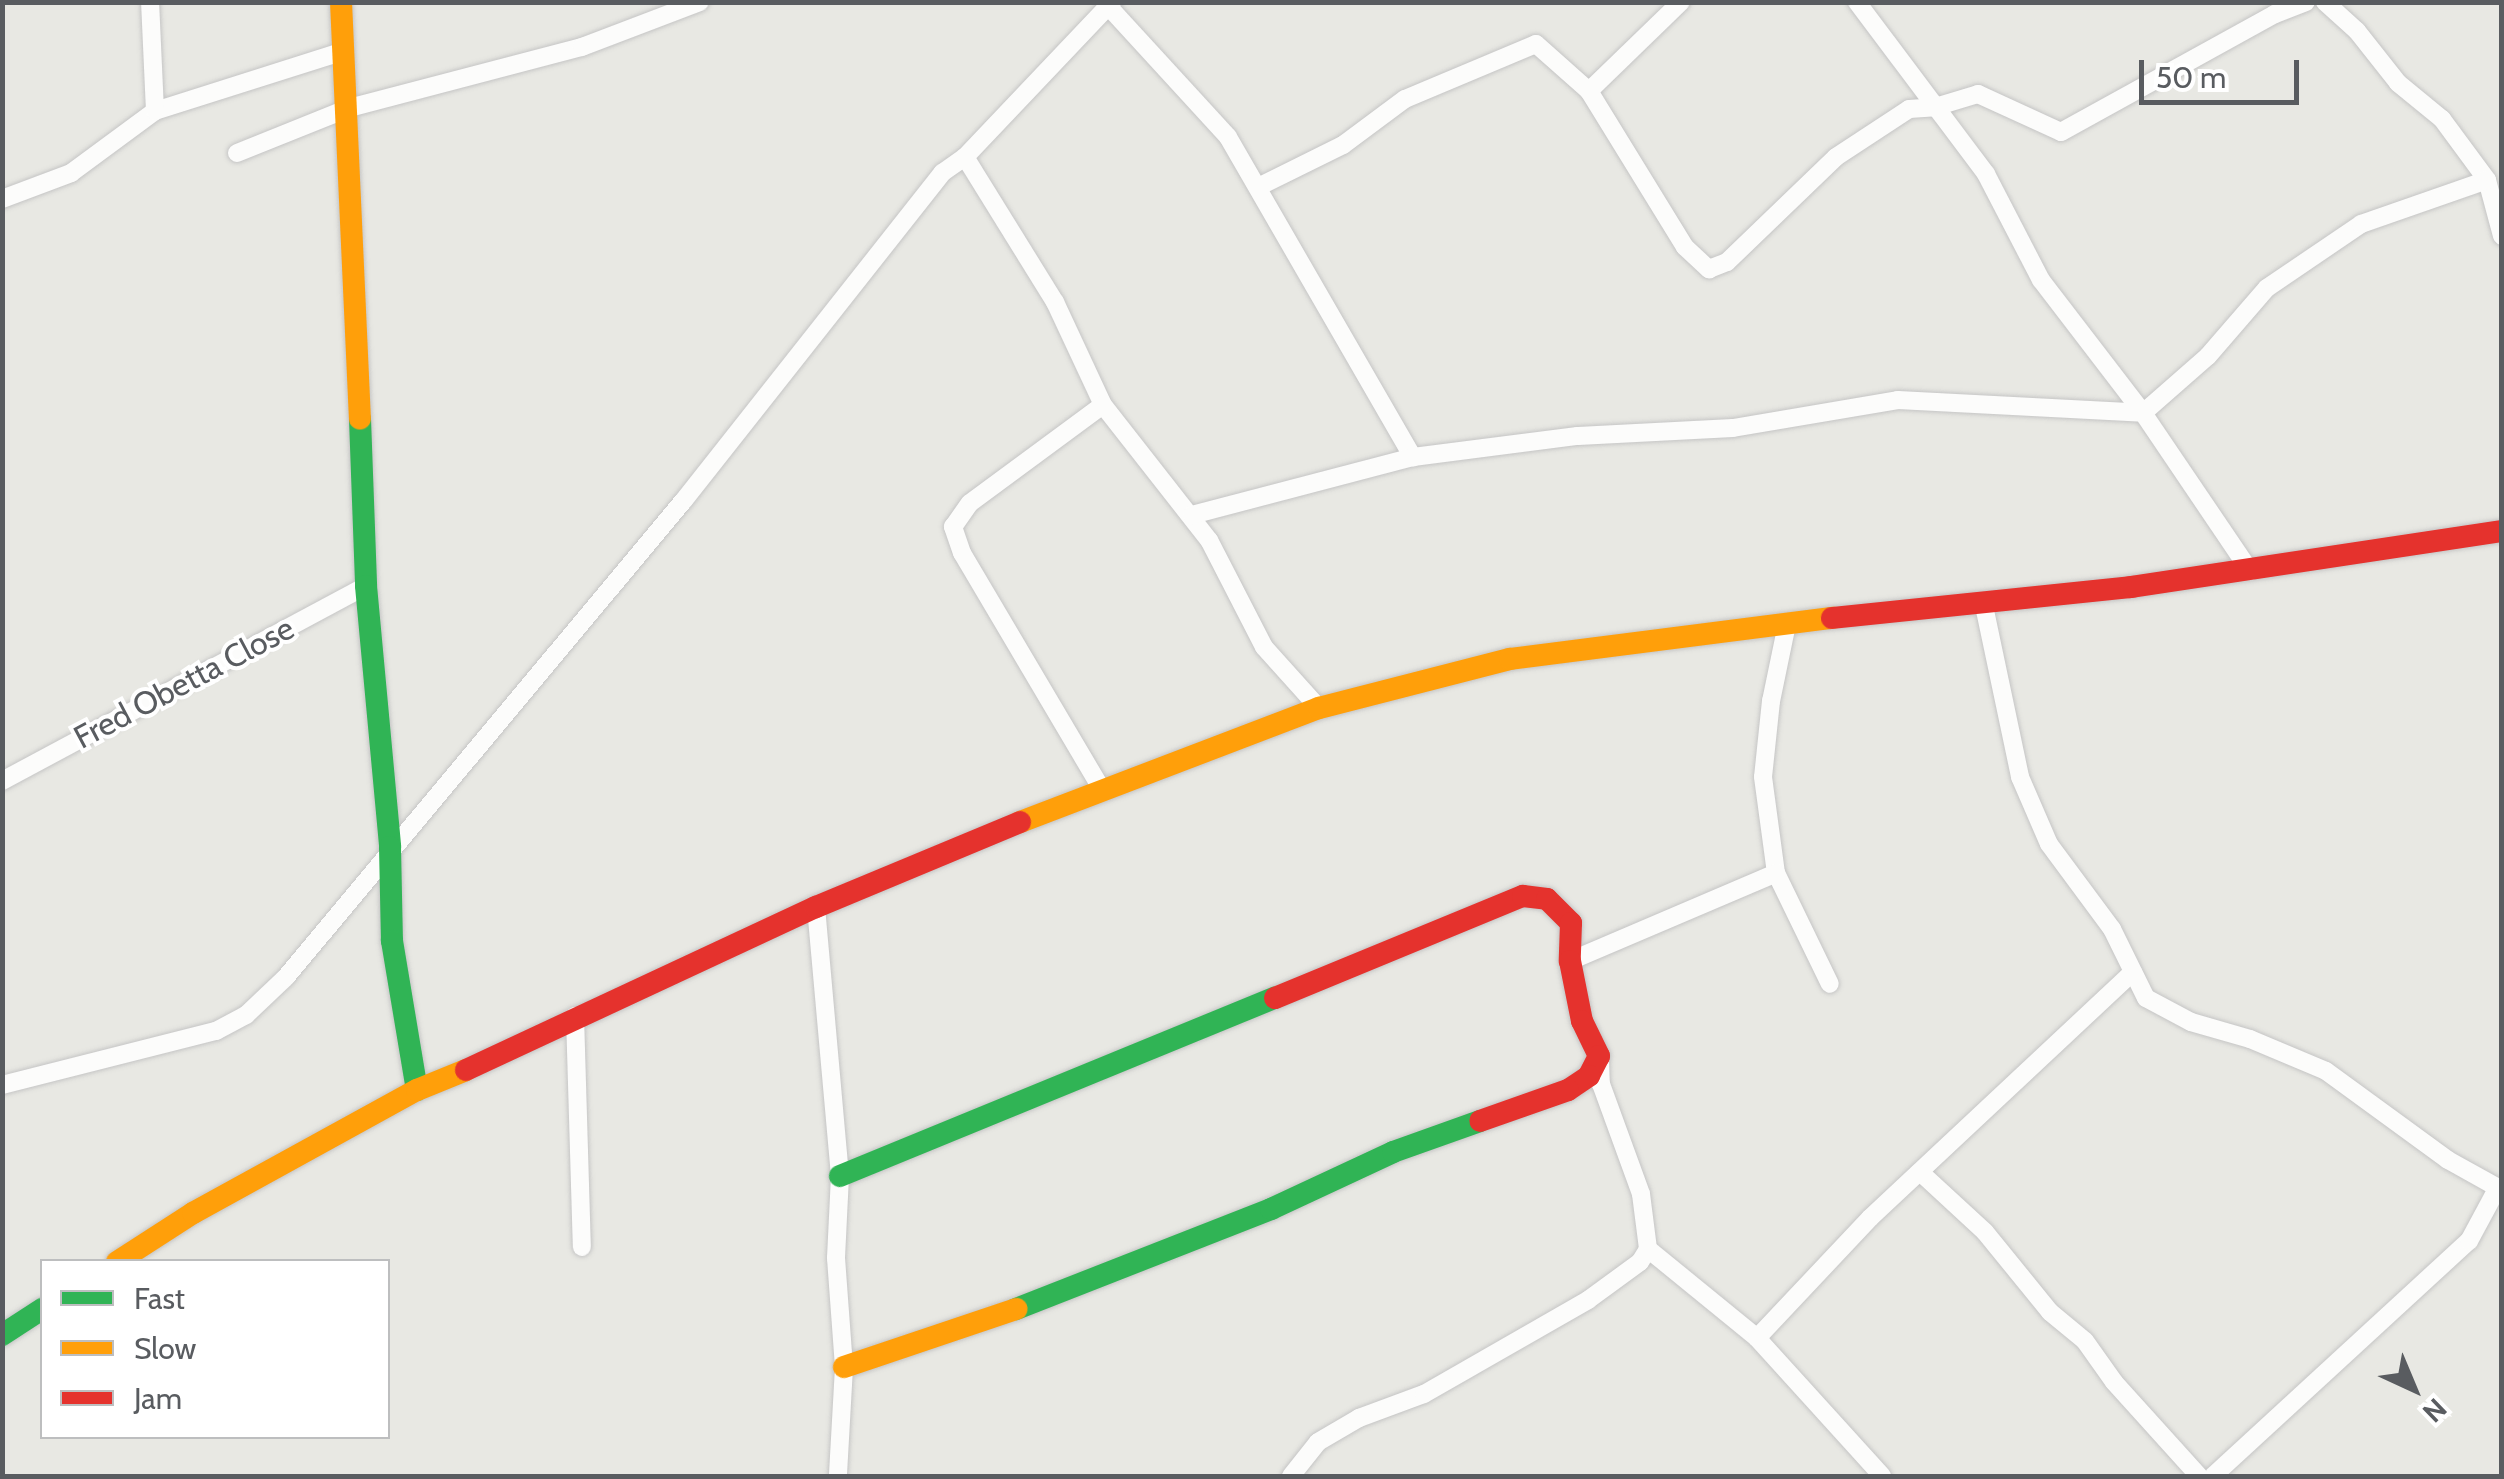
<!DOCTYPE html>
<style>
body{margin:0}
#map{position:relative;width:2504px;height:1479px;overflow:hidden;background:#e8e8e3;font-family:Cabin,sans-serif}
div>[style]{position:absolute}
.roads{filter:drop-shadow(0 0 2px #c5c5c5) drop-shadow(0 0 2px #c5c5c5)}
.street>*{height:18px;margin:-9px;padding:0 9px;transform-origin:9px;border-radius:9px;background:#fcfcfb}
.fast>*{height:22px;margin:-11px;padding:0 11px;transform-origin:11px;border-radius:11px;background:#30b455}
.slow>*{height:22px;margin:-11px;padding:0 11px;transform-origin:11px;border-radius:11px;background:#ff9f0a}
.jam>*{height:22px;margin:-11px;padding:0 11px;transform-origin:11px;border-radius:11px;background:#e5322d}
span{translate:-50% -50%;white-space:nowrap;text-align:center;line-height:1.15;-webkit-text-stroke:8px #fff;paint-order:stroke}
.street-label{font-size:32px;color:#595c60}
.frame{position:absolute;inset:0;border:5px solid #595c60;pointer-events:none}
.legend{position:absolute;left:40px;top:1259px;width:350px;height:180px;box-sizing:border-box;background:#fff;border:2px solid #bdbebf;margin:0;padding:12px 18px;list-style:none;font-size:30px;color:#595c60}
.legend li{display:flex;align-items:center;gap:20px;height:50px}
.legend b{width:50px;border:2px solid #bdbebf}
.north{position:absolute;left:2364px;top:1339px;width:100px;height:100px;-webkit-text-stroke:8px #fff;paint-order:stroke;rotate:136deg;font-size:28px;font-weight:700;line-height:40px;text-align:center;color:#595c60}
.north::after{content:'';display:block;margin:auto;width:35px;height:45px;background:#595c60;clip-path:polygon(50% 0,100% 100%,50% 72%,0 100%)}
.scale{position:absolute;left:2139px;top:60px;width:160px;height:45px;box-sizing:border-box;border:5px solid #595c60;border-top:0;padding-left:12px;font-size:30px;line-height:35px;white-space:nowrap;color:#595c60;-webkit-text-stroke:8px #fff;paint-order:stroke}
</style>
<div id="map">
<div class="roads">
<div class="street">
<div style="left:1857px;top:2px;width:215px;rotate:53.1deg"></div>
<div style="left:1986px;top:174px;width:119px;rotate:62.6deg"></div>
<div style="left:2041px;top:280px;width:168px;rotate:52.5deg"></div>
<div style="left:2143px;top:413px;width:191px;rotate:55.9deg"></div>
<div style="left:2325px;top:2px;width:43px;rotate:42.2deg"></div>
<div style="left:2357px;top:31px;width:66px;rotate:51.7deg"></div>
<div style="left:2398px;top:83px;width:57px;rotate:39.3deg"></div>
<div style="left:2442px;top:119px;width:76px;rotate:53.6deg"></div>
<div style="left:2487px;top:180px;width:58px;rotate:75deg"></div>
<div style="left:1109px;top:7px;width:176px;rotate:47.5deg"></div>
<div style="left:1228px;top:137px;width:370px;rotate:60deg"></div>
<div style="left:1589px;top:91px;width:128px;rotate:-44.1deg"></div>
<div style="left:155px;top:111px;width:198px;rotate:-17.6deg"></div>
<div style="left:237px;top:153px;width:121px;rotate:-21.9deg"></div>
<div style="left:349px;top:108px;width:241px;rotate:-14.7deg"></div>
<div style="left:582px;top:47px;width:126px;rotate:-20.9deg"></div>
<div style="left:965px;top:157px;width:171px;rotate:58.2deg"></div>
<div style="left:1055px;top:302px;width:114px;rotate:65deg"></div>
<div style="left:1103px;top:405px;width:172px;rotate:51.9deg"></div>
<div style="left:1209px;top:540px;width:120px;rotate:62.8deg"></div>
<div style="left:1264px;top:647px;width:82px;rotate:48deg"></div>
<div style="left:1258px;top:187px;width:95px;rotate:-26.3deg"></div>
<div style="left:1343px;top:145px;width:77px;rotate:-36.6deg"></div>
<div style="left:1405px;top:99px;width:142px;rotate:-22.8deg"></div>
<div style="left:1536px;top:44px;width:71px;rotate:41.6deg"></div>
<div style="left:1589px;top:91px;width:183px;rotate:58.4deg"></div>
<div style="left:1685px;top:247px;width:33px;rotate:43deg"></div>
<div style="left:1709px;top:269px;width:19px;rotate:-21deg"></div>
<div style="left:1727px;top:262px;width:151px;rotate:-43.9deg"></div>
<div style="left:1836px;top:157px;width:87px;rotate:-33.3deg"></div>
<div style="left:1909px;top:109px;width:26px;rotate:-4deg"></div>
<div style="left:1935px;top:107px;width:45px;rotate:-16.8deg"></div>
<div style="left:1978px;top:94px;width:91px;rotate:24.6deg"></div>
<div style="left:2061px;top:132px;width:244px;rotate:-28.9deg"></div>
<div style="left:2275px;top:14px;width:33px;rotate:-21deg"></div>
<div style="left:2px;top:199px;width:74px;rotate:-20.6deg"></div>
<div style="left:71px;top:173px;width:104px;rotate:-36.4deg"></div>
<div style="left:155px;top:111px;width:109px;rotate:-92.6deg"></div>
<div style="left:1192px;top:515px;width:228px;rotate:-14.7deg"></div>
<div style="left:1413px;top:457px;width:166px;rotate:-7.3deg"></div>
<div style="left:1578px;top:436px;width:155px;rotate:-3deg"></div>
<div style="left:1733px;top:428px;width:167px;rotate:-9.6deg"></div>
<div style="left:1898px;top:400px;width:245px;rotate:3deg"></div>
<div style="left:2143px;top:413px;width:86px;rotate:-41.2deg"></div>
<div style="left:2208px;top:356px;width:90px;rotate:-49.1deg"></div>
<div style="left:2267px;top:288px;width:114px;rotate:-34.2deg"></div>
<div style="left:2361px;top:224px;width:133px;rotate:-19.2deg"></div>
<div style="left:1983px;top:601px;width:180px;rotate:78.1deg"></div>
<div style="left:2020px;top:777px;width:73px;rotate:66.6deg"></div>
<div style="left:2049px;top:844px;width:106px;rotate:53.5deg"></div>
<div style="left:2112px;top:929px;width:77px;rotate:63.8deg"></div>
<div style="left:2146px;top:998px;width:51px;rotate:28.1deg"></div>
<div style="left:2191px;top:1022px;width:61px;rotate:16.1deg"></div>
<div style="left:2250px;top:1039px;width:82px;rotate:22.8deg"></div>
<div style="left:2326px;top:1071px;width:151px;rotate:36.1deg"></div>
<div style="left:2448px;top:1160px;width:62px;rotate:29.1deg"></div>
<div style="left:1787px;top:624px;width:79px;rotate:101.7deg"></div>
<div style="left:1771px;top:701px;width:76px;rotate:96deg"></div>
<div style="left:1763px;top:777px;width:97px;rotate:82.3deg"></div>
<div style="left:1776px;top:873px;width:123px;rotate:64.1deg"></div>
<div style="left:2px;top:781px;width:413px;rotate:-28.2deg"></div>
<div style="left:1101px;top:788px;width:273px;rotate:-120.6deg"></div>
<div style="left:962px;top:553px;width:28px;rotate:-109deg"></div>
<div style="left:953px;top:527px;width:29px;rotate:-55deg"></div>
<div style="left:970px;top:503px;width:165px;rotate:-36.4deg"></div>
<div style="left:816px;top:907px;width:270px;rotate:84.9deg"></div>
<div style="left:840px;top:1176px;width:82px;rotate:92.8deg"></div>
<div style="left:836px;top:1258px;width:109px;rotate:85.8deg"></div>
<div style="left:844px;top:1367px;width:109px;rotate:93.2deg"></div>
<div style="left:1570px;top:961px;width:224px;rotate:-23.1deg"></div>
<div style="left:575px;top:1016px;width:231px;rotate:88.3deg"></div>
<div style="left:1600px;top:1061px;width:23px;rotate:88deg"></div>
<div style="left:1601px;top:1084px;width:117px;rotate:70deg"></div>
<div style="left:1641px;top:1194px;width:55px;rotate:82.7deg"></div>
<div style="left:1648px;top:1249px;width:141px;rotate:39.2deg"></div>
<div style="left:1757px;top:1338px;width:186px;rotate:47.8deg"></div>
<div style="left:2px;top:1085px;width:221px;rotate:-14.2deg"></div>
<div style="left:216px;top:1031px;width:34px;rotate:-28deg"></div>
<div style="left:246px;top:1015px;width:55px;rotate:-43.5deg"></div>
<div style="left:286px;top:977px;width:621px;rotate:-50.16deg"></div>
<div style="left:684px;top:500px;width:417px;rotate:-51.7deg"></div>
<div style="left:942px;top:173px;width:28px;rotate:-35deg"></div>
<div style="left:965px;top:157px;width:214px;rotate:-46.5deg"></div>
<div style="left:1920px;top:1172px;width:88px;rotate:42.7deg"></div>
<div style="left:1985px;top:1232px;width:103px;rotate:50.9deg"></div>
<div style="left:2050px;top:1312px;width:45px;rotate:39.6deg"></div>
<div style="left:2085px;top:1341px;width:50px;rotate:54.7deg"></div>
<div style="left:2114px;top:1382px;width:127px;rotate:47.9deg"></div>
<div style="left:1757px;top:1338px;width:165px;rotate:-46.7deg"></div>
<div style="left:1870px;top:1218px;width:360px;rotate:-43.1deg"></div>
<div style="left:1291px;top:1476px;width:43px;rotate:-51.5deg"></div>
<div style="left:1318px;top:1442px;width:48px;rotate:-30.3deg"></div>
<div style="left:1359px;top:1418px;width:69px;rotate:-20.3deg"></div>
<div style="left:1424px;top:1394px;width:189px;rotate:-29.8deg"></div>
<div style="left:1588px;top:1300px;width:64px;rotate:-36.2deg"></div>
<div style="left:1640px;top:1262px;width:15px;rotate:-58deg"></div>
<div style="left:2213px;top:1476px;width:348px;rotate:-42.6deg"></div>
<div style="left:2469px;top:1241px;width:59px;rotate:-61.7deg"></div>
</div>
<div class="fast">
<div style="left:360px;top:419px;width:167px;rotate:87.9deg"></div>
<div style="left:366px;top:586px;width:262px;rotate:84.7deg"></div>
<div style="left:390px;top:847px;width:94px;rotate:88.8deg"></div>
<div style="left:392px;top:941px;width:151px;rotate:80.5deg"></div>
<div style="left:840px;top:1176px;width:470px;rotate:-22.3deg"></div>
<div style="left:1016px;top:1309px;width:274px;rotate:-21.4deg"></div>
<div style="left:1271px;top:1209px;width:135px;rotate:-25deg"></div>
<div style="left:1393px;top:1152px;width:92px;rotate:-19.6deg"></div>
<div style="left:2px;top:1335px;width:48px;rotate:-33deg"></div>
</div>
<div class="slow">
<div style="left:341px;top:2px;width:417px;rotate:87.4deg"></div>
<div style="left:1020px;top:822px;width:320px;rotate:-20.9deg"></div>
<div style="left:1319px;top:708px;width:197px;rotate:-14.4deg"></div>
<div style="left:1510px;top:659px;width:325px;rotate:-7.3deg"></div>
<div style="left:117px;top:1262px;width:90px;rotate:-32.8deg"></div>
<div style="left:193px;top:1213px;width:256px;rotate:-28.8deg"></div>
<div style="left:417px;top:1090px;width:53px;rotate:-22.2deg"></div>
<div style="left:844px;top:1367px;width:182px;rotate:-18.6deg"></div>
</div>
<div class="jam">
<div style="left:1832px;top:618px;width:301px;rotate:-5.9deg"></div>
<div style="left:2131px;top:587px;width:375px;rotate:-8.6deg"></div>
<div style="left:1275px;top:998px;width:268px;rotate:-22.4deg"></div>
<div style="left:1523px;top:896px;width:24px;rotate:7deg"></div>
<div style="left:1547px;top:899px;width:34px;rotate:45deg"></div>
<div style="left:1571px;top:923px;width:38px;rotate:92deg"></div>
<div style="left:1570px;top:961px;width:61px;rotate:78.7deg"></div>
<div style="left:1582px;top:1021px;width:39px;rotate:64deg"></div>
<div style="left:1599px;top:1056px;width:22px;rotate:117deg"></div>
<div style="left:1589px;top:1076px;width:25px;rotate:146deg"></div>
<div style="left:1568px;top:1090px;width:93px;rotate:160.6deg"></div>
<div style="left:466px;top:1070px;width:386px;rotate:-25deg"></div>
<div style="left:816px;top:907px;width:221px;rotate:-22.6deg"></div>
</div>
</div>
<div class="street-label">
<span style="left:184px;top:683px;rotate:-28deg">Fred Obetta Close</span>
</div>
<div class="frame"></div>
<ul class="legend">
<li><b style="height:12px;background:#30b455"></b>Fast</li>
<li><b style="height:12px;background:#ff9f0a"></b>Slow</li>
<li><b style="height:12px;background:#e5322d"></b>Jam</li>
</ul>
<div class="north">N</div>
<div class="scale">50 m</div>
</div>
